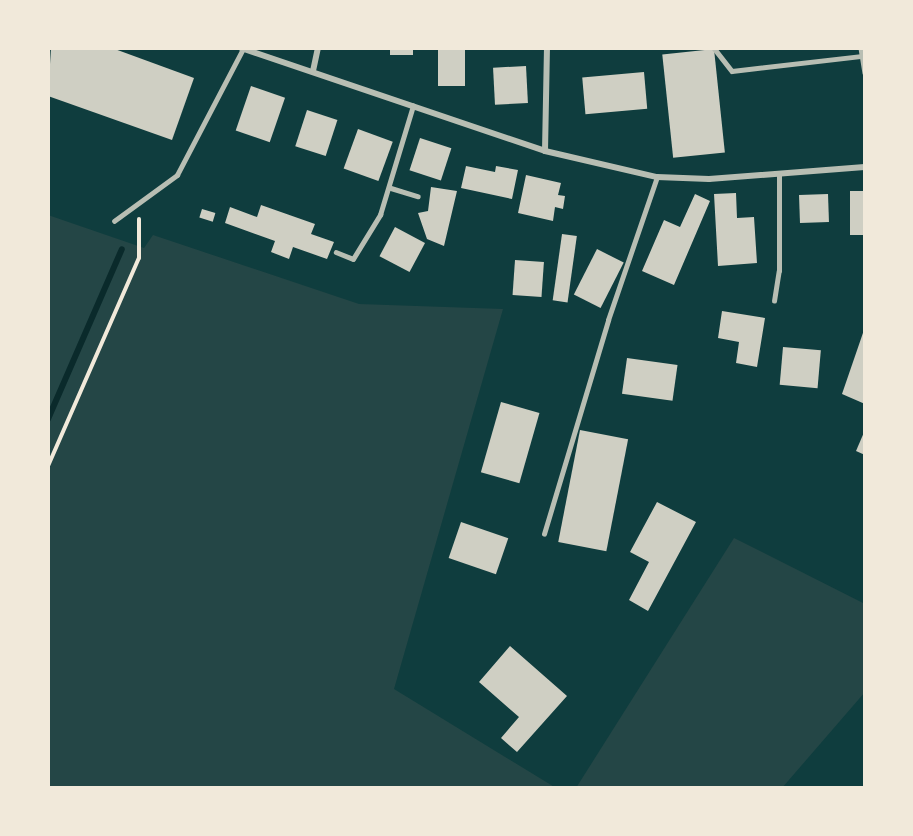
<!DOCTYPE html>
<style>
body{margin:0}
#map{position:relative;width:913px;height:836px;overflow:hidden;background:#0f3d3e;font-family:Cabin,sans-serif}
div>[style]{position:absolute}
.green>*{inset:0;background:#244646}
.stream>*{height:6px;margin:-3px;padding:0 3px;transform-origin:3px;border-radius:3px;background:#0a2a2b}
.building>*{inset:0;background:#cfcfc3;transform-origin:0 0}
.path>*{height:4px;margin:-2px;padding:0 2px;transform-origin:2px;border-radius:2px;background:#f1e9da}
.service>*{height:4.5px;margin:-2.25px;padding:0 2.25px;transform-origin:2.25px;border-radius:2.25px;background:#b8beb3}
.minor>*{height:6px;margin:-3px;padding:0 3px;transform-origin:3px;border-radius:3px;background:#b8beb3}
span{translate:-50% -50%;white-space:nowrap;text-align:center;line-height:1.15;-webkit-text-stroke:5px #f1e9da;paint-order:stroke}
.frame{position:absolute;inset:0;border:50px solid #f1e9da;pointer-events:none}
</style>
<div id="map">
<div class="green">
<div style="clip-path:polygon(48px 215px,144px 248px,153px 235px,359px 304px,503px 309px,394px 689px,556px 788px,48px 788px)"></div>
<div style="clip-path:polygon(734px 538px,865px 604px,865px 692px,782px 788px,576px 788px)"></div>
</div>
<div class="stream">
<div style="left:48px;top:419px;width:185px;rotate:-66.5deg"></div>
</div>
<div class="building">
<div style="clip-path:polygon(51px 48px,112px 48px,194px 78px,172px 140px,48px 96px)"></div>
<div style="left:390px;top:48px;width:23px;height:7px"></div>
<div style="left:438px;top:48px;width:27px;height:38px"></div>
<div style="left:714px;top:49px;width:104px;height:52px;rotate:84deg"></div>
<div style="left:526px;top:66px;width:37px;height:33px;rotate:87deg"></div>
<div style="left:644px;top:72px;width:37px;height:62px;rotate:85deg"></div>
<div style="left:251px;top:86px;width:36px;height:47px;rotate:19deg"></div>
<div style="left:307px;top:110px;width:32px;height:38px;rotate:18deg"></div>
<div style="left:358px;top:129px;width:37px;height:42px;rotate:20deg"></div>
<div style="left:420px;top:138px;width:33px;height:34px;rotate:18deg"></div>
<div style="clip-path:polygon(466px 166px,495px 172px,496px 166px,518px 170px,512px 199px,461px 188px)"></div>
<div style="clip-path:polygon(526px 175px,561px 183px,558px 195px,565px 196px,563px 209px,555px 207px,553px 221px,518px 213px)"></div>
<div style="clip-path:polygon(431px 187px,457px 191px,444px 246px,427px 239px,418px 213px,428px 211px)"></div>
<div style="left:850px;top:191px;width:15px;height:44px"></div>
<div style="clip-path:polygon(736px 193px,737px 218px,754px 217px,757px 263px,718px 266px,714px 194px)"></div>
<div style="clip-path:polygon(695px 194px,710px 201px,674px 285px,642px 271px,664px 220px,680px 227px)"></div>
<div style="left:828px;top:194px;width:28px;height:29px;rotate:88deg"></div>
<div style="clip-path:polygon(261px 205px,315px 224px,311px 234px,334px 242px,327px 259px,293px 247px,289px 259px,271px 252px,275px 241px,225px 223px,230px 207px,257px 217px)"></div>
<div style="left:202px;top:209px;width:14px;height:9px;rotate:17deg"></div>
<div style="left:395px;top:227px;width:34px;height:33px;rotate:28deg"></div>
<div style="left:562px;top:234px;width:15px;height:67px;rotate:8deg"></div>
<div style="left:597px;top:249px;width:30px;height:51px;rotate:27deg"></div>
<div style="left:515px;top:260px;width:29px;height:35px;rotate:4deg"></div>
<div style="clip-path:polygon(722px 311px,765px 318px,757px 367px,736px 363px,739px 342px,718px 338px)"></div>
<div style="clip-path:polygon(865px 327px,865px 404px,842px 394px)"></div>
<div style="left:783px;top:347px;width:38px;height:38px;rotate:5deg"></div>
<div style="left:627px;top:358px;width:51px;height:36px;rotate:8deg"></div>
<div style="left:501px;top:402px;width:40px;height:73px;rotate:16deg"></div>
<div style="left:580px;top:430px;width:49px;height:114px;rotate:11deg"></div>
<div style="clip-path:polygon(865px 430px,865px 455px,856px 451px)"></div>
<div style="clip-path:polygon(657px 502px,696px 522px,648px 611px,629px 600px,649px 562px,630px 552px)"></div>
<div style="left:461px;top:522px;width:50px;height:38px;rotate:19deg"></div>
<div style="clip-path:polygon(510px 646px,567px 696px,517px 752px,501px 738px,519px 717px,479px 682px)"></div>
</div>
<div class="path">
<div style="left:48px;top:466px;width:227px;rotate:-66.4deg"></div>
<div style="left:139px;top:258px;width:39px;rotate:-90deg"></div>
</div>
<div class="service">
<div style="left:714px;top:48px;width:29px;rotate:52deg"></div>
<div style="left:732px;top:71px;width:131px;rotate:-6.6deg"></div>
<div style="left:861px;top:48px;width:25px;rotate:81deg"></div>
<div style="left:391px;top:188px;width:28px;rotate:17deg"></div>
<div style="left:114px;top:221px;width:78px;rotate:-36.1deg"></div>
<div style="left:177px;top:175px;width:142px;rotate:-62.4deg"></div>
<div style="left:336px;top:252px;width:18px;rotate:22deg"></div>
<div style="left:353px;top:259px;width:52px;rotate:-58.5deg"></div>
<div style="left:380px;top:215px;width:114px;rotate:-73.2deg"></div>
<div style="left:774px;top:301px;width:30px;rotate:-81deg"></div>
<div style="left:779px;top:271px;width:97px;rotate:-90deg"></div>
<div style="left:544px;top:534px;width:223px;rotate:-73.3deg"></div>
<div style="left:608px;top:320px;width:151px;rotate:-71.1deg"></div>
</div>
<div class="minor">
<div style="left:241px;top:48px;width:321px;rotate:18.7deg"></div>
<div style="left:545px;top:151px;width:115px;rotate:13.1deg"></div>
<div style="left:657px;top:177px;width:52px;rotate:2.2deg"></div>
<div style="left:709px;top:179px;width:156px;rotate:-4.4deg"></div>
<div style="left:313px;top:71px;width:24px;rotate:-78deg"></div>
<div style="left:545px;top:151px;width:103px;rotate:-88.9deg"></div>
</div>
<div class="frame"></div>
</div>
